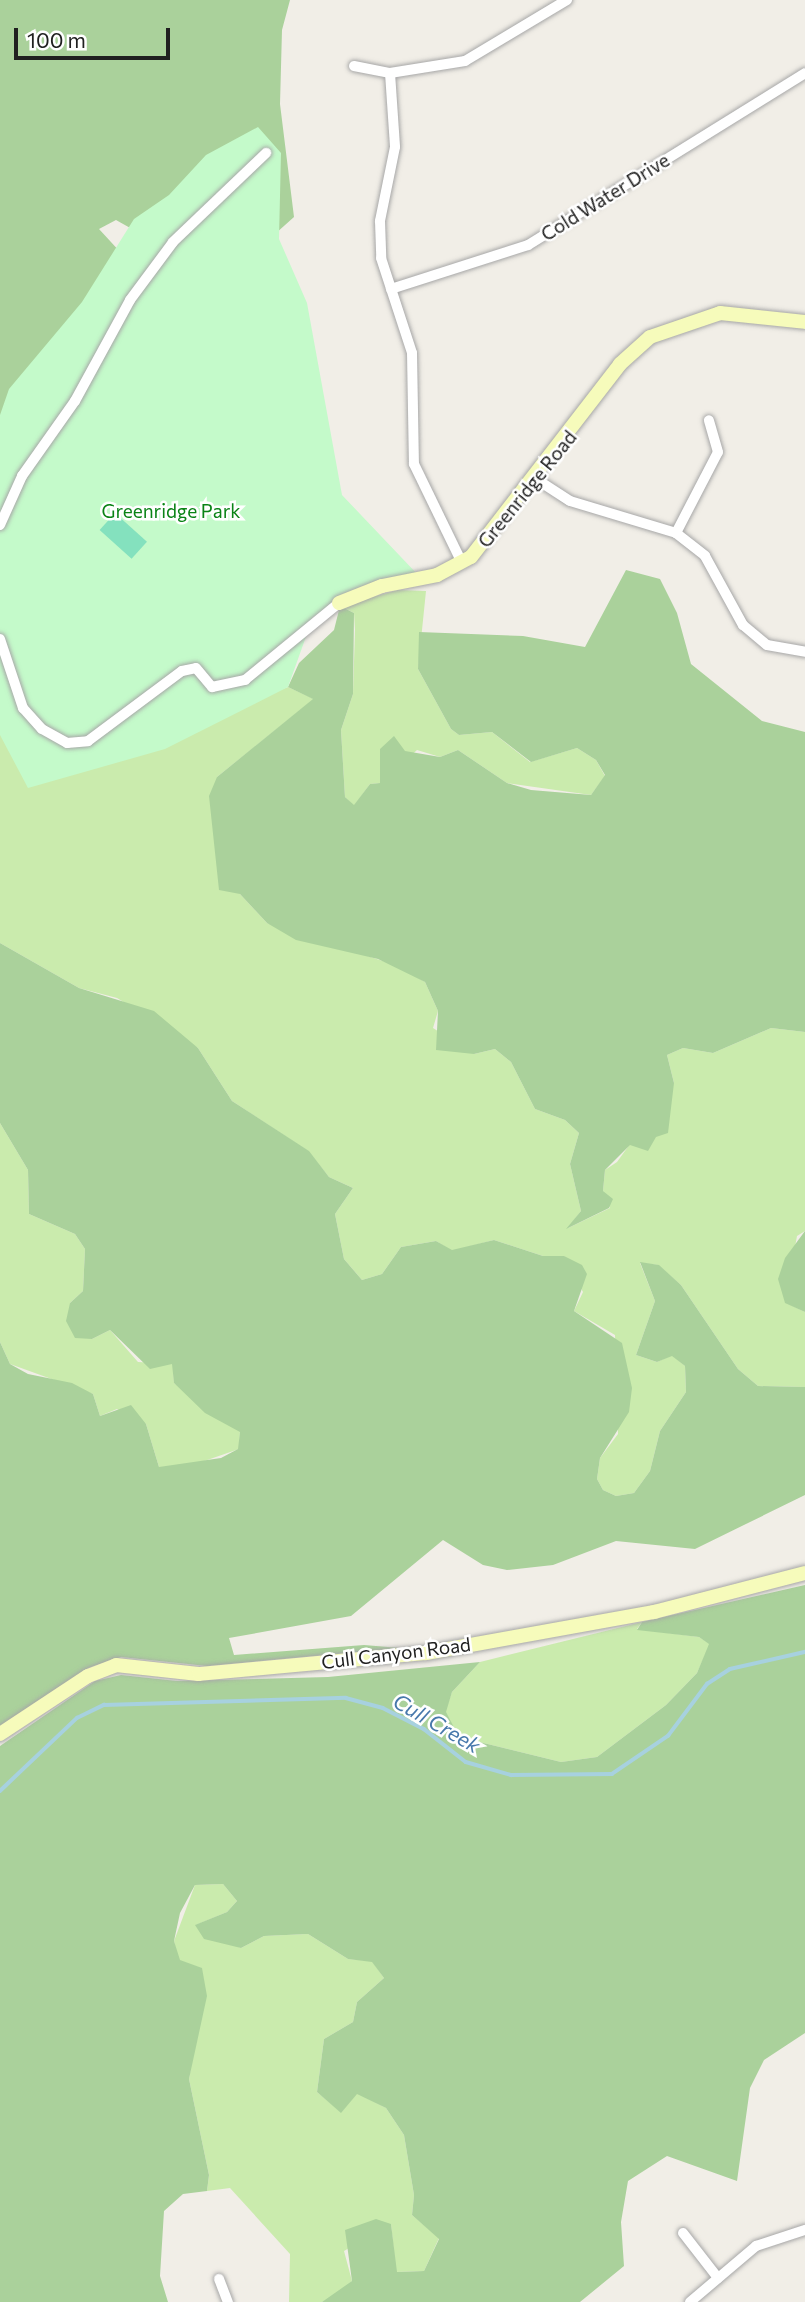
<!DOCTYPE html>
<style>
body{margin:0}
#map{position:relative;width:805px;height:2302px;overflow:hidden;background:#f1eee7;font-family:Commissioner,sans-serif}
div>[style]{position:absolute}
.grass>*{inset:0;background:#caebad}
.forest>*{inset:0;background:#aad19b}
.park>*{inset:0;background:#c4faca}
.pitch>*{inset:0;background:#84e1be;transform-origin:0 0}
.stream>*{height:3.5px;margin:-1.75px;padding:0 1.75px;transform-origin:1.75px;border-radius:1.75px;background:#a7d1df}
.roads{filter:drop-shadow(0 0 2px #a7a7a7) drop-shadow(0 0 2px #a7a7a7)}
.street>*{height:10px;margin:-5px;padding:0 5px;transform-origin:5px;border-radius:5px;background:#fff}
.secondary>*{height:14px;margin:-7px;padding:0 7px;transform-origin:7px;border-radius:7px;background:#f6fbbb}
span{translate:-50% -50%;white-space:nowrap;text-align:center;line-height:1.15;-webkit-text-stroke:5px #fff;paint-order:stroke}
.street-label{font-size:19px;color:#202020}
.park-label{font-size:19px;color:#0a8316}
.water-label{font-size:21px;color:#4778ab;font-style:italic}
.scale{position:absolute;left:14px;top:28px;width:156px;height:32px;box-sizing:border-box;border:4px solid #202020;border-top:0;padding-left:9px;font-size:21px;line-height:24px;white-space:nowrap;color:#202020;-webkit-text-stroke:5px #fff;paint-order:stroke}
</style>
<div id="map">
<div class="grass">
<div style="clip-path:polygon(398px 590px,426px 591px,418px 669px,451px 729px,459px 735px,492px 732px,530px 762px,577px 748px,596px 760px,605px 776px,591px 795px,507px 783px,458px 750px,440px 757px,417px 750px,381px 783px,370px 784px,354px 806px,345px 797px,341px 730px,353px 694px,355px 630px,354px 613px,340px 606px)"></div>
<div style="clip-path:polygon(288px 687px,314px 699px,217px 777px,240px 894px,267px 923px,398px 966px,425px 982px,438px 1011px,433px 1028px,474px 1054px,495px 1049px,511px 1062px,535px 1109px,565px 1120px,579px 1133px,570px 1164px,581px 1211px,568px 1228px,610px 1208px,603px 1191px,605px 1170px,617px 1162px,674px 1083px,667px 1055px,683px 1048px,713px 1053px,771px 1028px,805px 1032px,805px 1231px,797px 1236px,785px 1302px,805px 1312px,805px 1387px,758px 1386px,738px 1369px,681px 1285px,658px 1265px,640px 1263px,655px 1301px,636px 1355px,657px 1362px,672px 1355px,685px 1366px,686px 1392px,660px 1431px,650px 1471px,634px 1493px,616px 1496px,603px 1490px,597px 1479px,600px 1458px,618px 1434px,615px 1335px,574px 1311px,583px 1292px,564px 1256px,543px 1256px,494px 1240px,452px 1251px,436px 1241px,401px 1247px,382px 1274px,362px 1280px,344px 1259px,335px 1214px,353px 1188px,329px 1177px,308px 1151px,232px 1101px,198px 1048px,117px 998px,79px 988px,0 943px,0 721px,265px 696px)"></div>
<div style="clip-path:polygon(0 1123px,28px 1170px,29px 1214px,75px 1234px,85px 1249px,83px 1291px,70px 1303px,92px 1339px,110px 1330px,138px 1362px,173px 1364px,174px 1383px,240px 1431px,239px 1449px,187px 1467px,159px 1467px,146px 1424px,117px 1409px,100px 1416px,93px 1394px,10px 1364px,0 1342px)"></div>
<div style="clip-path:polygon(642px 1622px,637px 1629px,699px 1637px,710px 1644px,697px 1673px,666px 1705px,597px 1757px,561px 1762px,459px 1737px,445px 1712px,452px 1692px,480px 1662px)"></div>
<div style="clip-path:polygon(223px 1884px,237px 1901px,227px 1912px,196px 1925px,241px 1948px,264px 1936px,308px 1934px,348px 1959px,372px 1961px,384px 1978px,357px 2002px,353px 2022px,324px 2039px,317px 2092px,341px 2112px,357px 2093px,386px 2108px,404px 2135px,414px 2195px,412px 2215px,439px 2238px,424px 2271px,396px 2272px,391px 2224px,344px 2251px,352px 2281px,341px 2293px,322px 2302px,289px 2302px,290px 2254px,230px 2188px,207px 2191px,209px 2175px,189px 2079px,195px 2042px,174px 1941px,195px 1885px)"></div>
</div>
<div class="forest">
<div style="clip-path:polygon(0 0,290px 0,282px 30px,280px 104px,294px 217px,275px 234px,132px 229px,116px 220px,99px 229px,134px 267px,0 424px)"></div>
<div style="clip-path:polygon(626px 570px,660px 579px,677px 613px,691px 664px,762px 721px,805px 732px,805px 1032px,771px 1028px,713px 1053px,683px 1048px,667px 1055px,674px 1083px,668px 1133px,656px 1137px,648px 1151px,630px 1145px,605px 1170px,603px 1191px,613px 1199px,609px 1208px,566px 1229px,581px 1211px,570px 1164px,579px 1133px,565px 1120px,535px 1109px,511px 1062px,495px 1049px,474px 1054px,436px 1050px,438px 1011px,425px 982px,378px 959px,296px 940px,267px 923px,240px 894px,219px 890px,209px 796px,217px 777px,313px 699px,288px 687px,299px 663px,334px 630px,340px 606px,354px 613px,353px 694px,341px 730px,345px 797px,354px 805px,370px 784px,380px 783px,380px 749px,394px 736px,405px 751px,440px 757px,458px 750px,507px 783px,531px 790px,591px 795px,605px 775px,596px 760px,577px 748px,531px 762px,492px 732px,459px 735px,451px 729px,418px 669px,419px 632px,523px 636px,585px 647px)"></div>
<div style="clip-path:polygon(0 943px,79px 988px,154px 1011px,198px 1048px,232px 1101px,309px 1151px,329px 1177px,353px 1188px,335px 1214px,344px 1259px,362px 1280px,382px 1274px,401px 1247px,436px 1241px,452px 1250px,494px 1240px,543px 1256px,564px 1256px,582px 1265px,587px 1274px,574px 1311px,622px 1343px,632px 1388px,629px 1412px,600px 1458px,597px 1479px,603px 1490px,616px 1496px,634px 1493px,650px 1471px,660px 1431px,686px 1392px,685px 1366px,672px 1356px,657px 1362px,636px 1355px,655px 1301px,640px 1262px,659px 1265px,681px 1285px,738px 1369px,758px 1386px,805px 1387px,805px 1495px,695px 1549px,616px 1541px,553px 1565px,507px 1570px,483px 1565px,443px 1540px,351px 1616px,229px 1638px,234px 1655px,364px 1645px,400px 1648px,207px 1666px,121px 1657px,88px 1668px,0 1727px,0 1342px,10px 1364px,28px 1374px,72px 1383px,93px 1394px,100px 1416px,131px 1405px,146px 1424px,159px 1467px,221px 1458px,238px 1449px,240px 1432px,205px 1413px,174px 1383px,172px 1364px,150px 1369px,110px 1330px,92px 1339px,75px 1338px,66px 1321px,70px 1303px,83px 1291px,85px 1249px,75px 1234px,29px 1214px,28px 1170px,0 1123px)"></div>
<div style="clip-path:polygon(805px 1231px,805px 1312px,785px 1303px,778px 1279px,785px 1258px)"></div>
<div style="clip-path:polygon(805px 1585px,805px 2033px,764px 2060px,750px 2088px,737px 2181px,667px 2156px,628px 2181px,621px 2222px,624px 2266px,580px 2302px,322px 2302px,352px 2281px,345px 2230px,376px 2219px,391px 2224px,397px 2272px,424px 2271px,439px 2239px,412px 2215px,414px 2195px,404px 2135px,386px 2108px,357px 2094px,341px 2113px,317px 2092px,324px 2039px,353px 2022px,357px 2002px,384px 1978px,372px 1962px,348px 1959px,308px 1934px,264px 1936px,241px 1948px,204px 1939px,195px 1925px,227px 1912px,237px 1901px,223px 1884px,195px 1885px,180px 1913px,174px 1941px,180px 1960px,202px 1968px,207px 1996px,189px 2079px,209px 2175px,207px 2191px,183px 2194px,164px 2211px,160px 2276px,168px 2302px,0 2302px,0 1746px,95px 1681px,121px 1675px,177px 1681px,328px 1677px,480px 1662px,452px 1692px,446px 1712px,459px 1737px,561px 1762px,597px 1757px,666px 1705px,697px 1673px,709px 1644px,699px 1637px,637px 1630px,642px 1622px)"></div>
</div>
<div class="park">
<div style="clip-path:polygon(258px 127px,281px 153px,279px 239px,307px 303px,342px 495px,420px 577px,337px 602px,313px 617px,288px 687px,165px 749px,28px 788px,0 735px,0 415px,9px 389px,82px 302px,134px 219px,169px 195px,206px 155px)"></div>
</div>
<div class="pitch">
<div style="left:115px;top:513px;width:43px;height:23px;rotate:42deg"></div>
</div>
<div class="stream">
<div style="left:0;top:1791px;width:106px;rotate:-43.5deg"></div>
<div style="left:77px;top:1718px;width:30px;rotate:-26deg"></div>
<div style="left:104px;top:1705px;width:242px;rotate:-1.7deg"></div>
<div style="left:346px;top:1698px;width:38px;rotate:15deg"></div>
<div style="left:383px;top:1708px;width:46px;rotate:27.1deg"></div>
<div style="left:424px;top:1729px;width:53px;rotate:38.2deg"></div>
<div style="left:466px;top:1762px;width:47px;rotate:16.1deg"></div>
<div style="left:511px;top:1775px;width:101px;rotate:-0.6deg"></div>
<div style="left:612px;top:1774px;width:68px;rotate:-34.2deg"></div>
<div style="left:668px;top:1736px;width:65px;rotate:-53.1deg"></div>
<div style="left:707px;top:1684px;width:27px;rotate:-33deg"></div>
<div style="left:730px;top:1669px;width:77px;rotate:-12.8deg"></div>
</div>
<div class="roads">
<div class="street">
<div style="left:354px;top:66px;width:37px;rotate:11deg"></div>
<div style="left:390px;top:73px;width:76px;rotate:-9.1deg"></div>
<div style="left:465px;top:61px;width:119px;rotate:-30.9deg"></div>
<div style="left:390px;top:73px;width:74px;rotate:86.1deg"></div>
<div style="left:395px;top:147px;width:76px;rotate:101.5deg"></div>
<div style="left:380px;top:221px;width:37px;rotate:88deg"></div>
<div style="left:381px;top:258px;width:100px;rotate:71.9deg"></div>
<div style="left:412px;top:353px;width:111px;rotate:89deg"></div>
<div style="left:414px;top:464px;width:110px;rotate:64.1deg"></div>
<div style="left:391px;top:289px;width:144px;rotate:-17.8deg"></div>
<div style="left:528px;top:245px;width:326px;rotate:-31.8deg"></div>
<div style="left:536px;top:479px;width:40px;rotate:32.9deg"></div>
<div style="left:570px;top:501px;width:111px;rotate:16.8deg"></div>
<div style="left:676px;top:533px;width:37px;rotate:38deg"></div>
<div style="left:705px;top:556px;width:79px;rotate:61.2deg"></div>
<div style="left:743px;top:625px;width:31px;rotate:40deg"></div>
<div style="left:767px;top:645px;width:39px;rotate:10deg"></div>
<div style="left:0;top:525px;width:54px;rotate:-65.8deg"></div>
<div style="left:22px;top:476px;width:92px;rotate:-54.8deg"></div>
<div style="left:75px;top:401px;width:115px;rotate:-61.4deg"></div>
<div style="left:130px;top:300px;width:72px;rotate:-53.4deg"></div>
<div style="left:173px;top:242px;width:129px;rotate:-43.7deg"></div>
<div style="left:676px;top:533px;width:91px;rotate:-62.6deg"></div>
<div style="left:718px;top:452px;width:33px;rotate:-106deg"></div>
<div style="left:0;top:639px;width:73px;rotate:71.6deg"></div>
<div style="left:23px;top:708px;width:28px;rotate:48deg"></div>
<div style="left:42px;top:729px;width:29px;rotate:29deg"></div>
<div style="left:67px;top:743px;width:21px;rotate:-5deg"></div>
<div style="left:88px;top:741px;width:117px;rotate:-36.7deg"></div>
<div style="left:182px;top:671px;width:14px;rotate:-12deg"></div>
<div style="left:196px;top:668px;width:25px;rotate:50deg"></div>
<div style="left:212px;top:687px;width:34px;rotate:-12deg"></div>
<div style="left:245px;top:680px;width:122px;rotate:-39.3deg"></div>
<div style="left:683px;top:2233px;width:57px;rotate:52.1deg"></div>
<div style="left:219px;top:2279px;width:25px;rotate:69deg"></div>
<div style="left:690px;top:2302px;width:87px;rotate:-40.3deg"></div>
<div style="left:756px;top:2246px;width:52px;rotate:-18.1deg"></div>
</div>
<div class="secondary">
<div style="left:339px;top:603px;width:46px;rotate:-21.6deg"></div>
<div style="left:382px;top:586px;width:56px;rotate:-11.3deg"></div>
<div style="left:437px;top:575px;width:38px;rotate:-28deg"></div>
<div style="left:471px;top:557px;width:244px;rotate:-52.3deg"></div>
<div style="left:620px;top:364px;width:40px;rotate:-42deg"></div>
<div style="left:650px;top:337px;width:74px;rotate:-18.9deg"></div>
<div style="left:720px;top:313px;width:85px;rotate:6deg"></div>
<div style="left:0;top:1734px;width:105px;rotate:-33.4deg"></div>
<div style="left:88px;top:1676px;width:30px;rotate:-21deg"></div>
<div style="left:116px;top:1665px;width:83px;rotate:6.2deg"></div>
<div style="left:199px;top:1674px;width:228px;rotate:-5.3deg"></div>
<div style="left:426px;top:1653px;width:232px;rotate:-10.2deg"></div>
<div style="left:654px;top:1612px;width:156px;rotate:-14.5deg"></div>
</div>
</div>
<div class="street-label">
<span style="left:605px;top:197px;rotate:-32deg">Cold Water Drive</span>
<span style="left:527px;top:489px;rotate:-51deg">Greenridge Road</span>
<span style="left:396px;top:1653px;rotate:-7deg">Cull Canyon Road</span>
</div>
<div class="park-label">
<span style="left:171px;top:511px">Greenridge Park</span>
</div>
<div class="water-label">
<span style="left:437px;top:1723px;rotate:30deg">Cull Creek</span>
</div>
<div class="scale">100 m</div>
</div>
